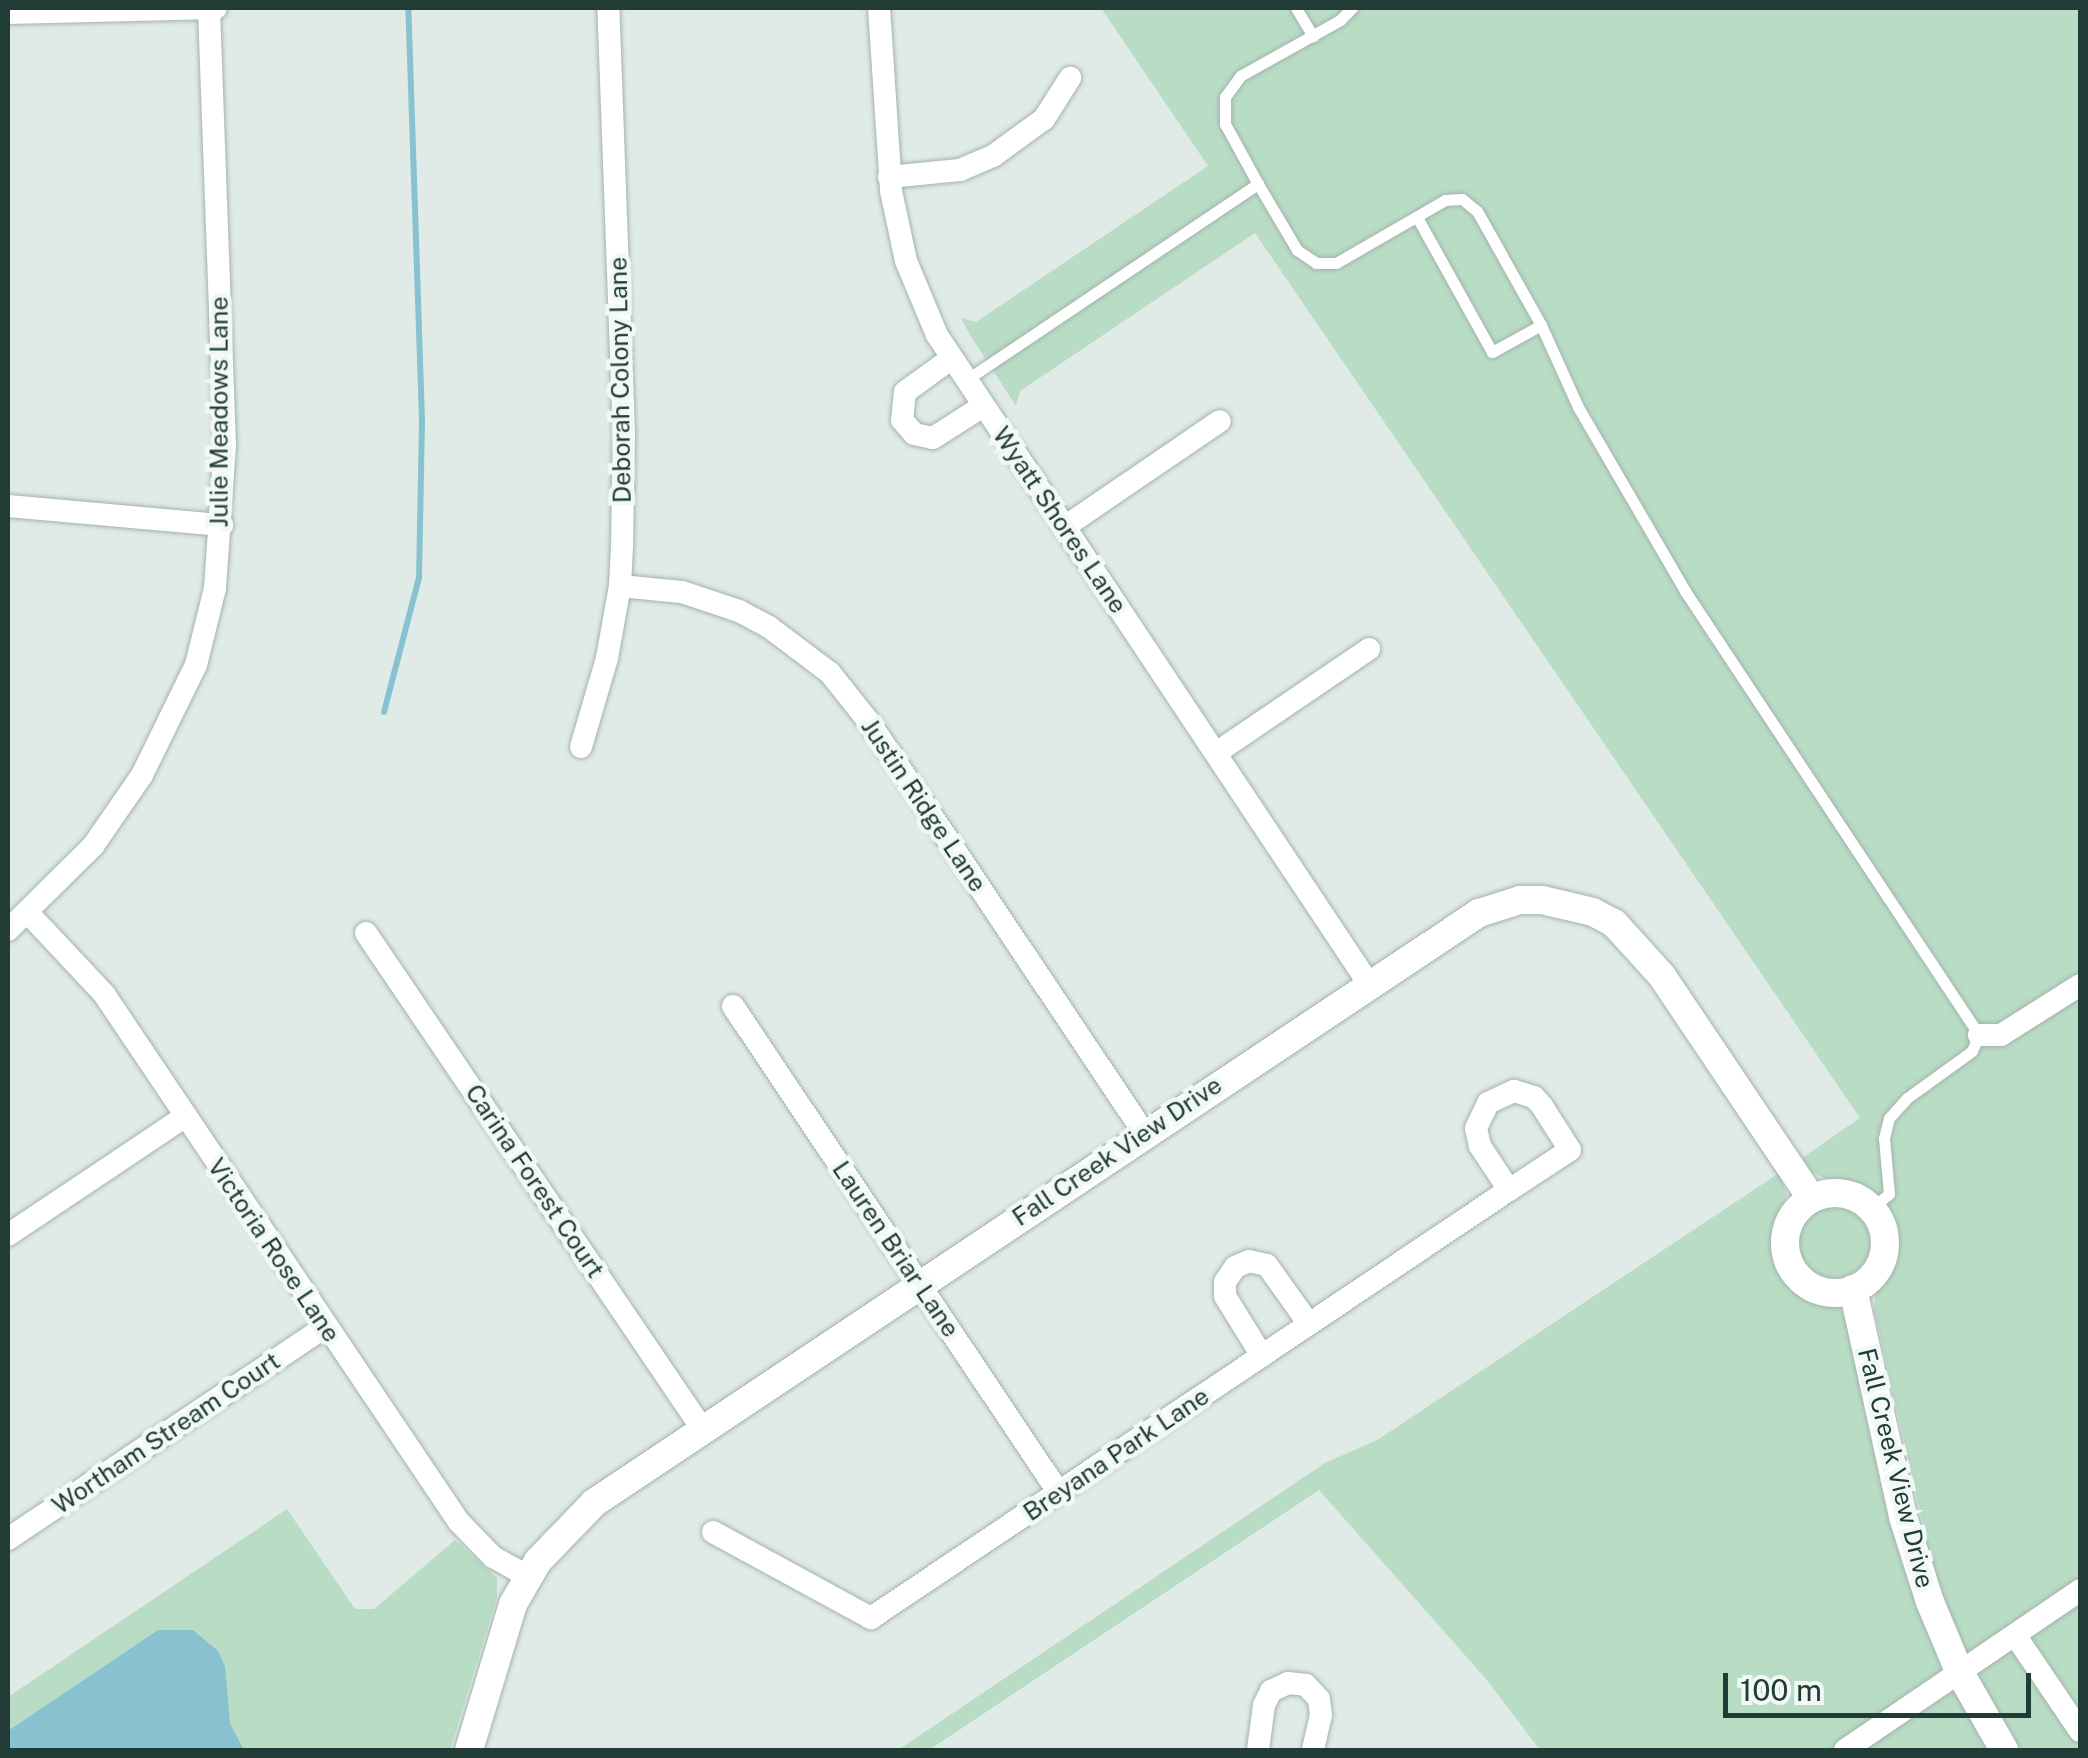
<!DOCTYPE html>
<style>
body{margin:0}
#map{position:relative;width:2088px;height:1758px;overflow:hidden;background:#e0ebe7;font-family:"Public Sans",sans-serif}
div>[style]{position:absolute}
.green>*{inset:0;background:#b9ddc4}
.round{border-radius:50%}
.water>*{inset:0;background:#88c2d1}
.stream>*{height:6px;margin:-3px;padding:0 3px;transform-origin:3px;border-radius:3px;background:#88c2d1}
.roads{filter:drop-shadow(0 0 2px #a3b3ae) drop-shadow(0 0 2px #a3b3ae)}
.service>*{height:11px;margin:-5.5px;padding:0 5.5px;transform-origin:5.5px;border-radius:5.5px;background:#fff}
.minor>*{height:22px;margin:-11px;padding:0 11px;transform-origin:11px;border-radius:11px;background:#fff}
.tertiary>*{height:28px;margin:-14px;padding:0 14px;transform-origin:14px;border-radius:14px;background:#fff}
.tertiary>.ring{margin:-14px;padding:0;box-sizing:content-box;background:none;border:28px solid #fff;border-radius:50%}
span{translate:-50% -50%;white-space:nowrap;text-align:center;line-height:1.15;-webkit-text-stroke:9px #f1f8f5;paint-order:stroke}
.street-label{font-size:25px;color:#213c36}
.frame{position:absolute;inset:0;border:10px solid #213c36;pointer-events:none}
.scale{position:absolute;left:1723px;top:1673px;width:308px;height:45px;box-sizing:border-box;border:5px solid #213c36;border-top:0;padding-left:12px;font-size:30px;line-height:35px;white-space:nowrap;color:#213c36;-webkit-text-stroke:8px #f1f8f5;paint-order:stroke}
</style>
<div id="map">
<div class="green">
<div style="clip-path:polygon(1101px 8px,2080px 8px,2080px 1750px,2021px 1750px,1984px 1690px,1951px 1622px,1931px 1560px,1874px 1308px,1875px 1294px,1893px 1269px,1898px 1228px,1892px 1213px,1869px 1188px,1826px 1179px,1812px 1172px,1802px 1158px,1860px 1118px,1255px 233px,1020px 391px,1016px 406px,970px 335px,961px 318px,976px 322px,1208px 166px)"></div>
<div style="clip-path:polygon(1779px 1173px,1787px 1194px,1775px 1235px,1780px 1271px,1799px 1293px,1840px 1309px,1846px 1317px,1903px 1563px,1942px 1667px,1990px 1750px,1540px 1750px,1486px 1679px,1319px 1490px,929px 1750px,898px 1750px,1325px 1463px,1379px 1439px)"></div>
<div class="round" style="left:1798px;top:1206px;width:74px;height:74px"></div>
<div style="clip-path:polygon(287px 1509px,355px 1609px,374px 1609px,455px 1540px,497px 1578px,497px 1597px,450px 1750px,8px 1750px,8px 1697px)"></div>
</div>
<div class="water">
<div style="clip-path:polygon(158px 1630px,193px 1630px,218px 1651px,225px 1666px,230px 1724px,244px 1750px,8px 1750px,8px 1731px)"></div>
</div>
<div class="stream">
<div style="left:384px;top:712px;width:138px;rotate:-75.4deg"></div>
<div style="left:419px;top:578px;width:158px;rotate:-88.9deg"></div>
<div style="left:422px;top:420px;width:412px;rotate:-91.9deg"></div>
</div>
<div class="roads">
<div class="service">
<div style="left:1296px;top:8px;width:33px;rotate:59deg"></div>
<div style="left:1258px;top:184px;width:68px;rotate:-118.8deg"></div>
<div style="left:1225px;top:124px;width:27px;rotate:-90deg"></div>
<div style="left:1225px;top:97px;width:26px;rotate:-54deg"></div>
<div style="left:1240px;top:76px;width:115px;rotate:-29.2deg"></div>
<div style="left:1340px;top:20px;width:17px;rotate:-45deg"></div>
<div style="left:1541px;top:325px;width:90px;rotate:65.7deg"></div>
<div style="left:1578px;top:407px;width:213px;rotate:59.8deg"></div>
<div style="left:1685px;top:591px;width:533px;rotate:56.49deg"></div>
<div style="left:1979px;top:1035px;width:17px;rotate:114deg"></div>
<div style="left:1972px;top:1051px;width:80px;rotate:144.1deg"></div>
<div style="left:1907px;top:1098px;width:27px;rotate:132deg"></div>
<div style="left:1889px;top:1118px;width:21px;rotate:104deg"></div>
<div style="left:1884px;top:1138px;width:56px;rotate:84.9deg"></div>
<div style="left:1889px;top:1194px;width:23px;rotate:142deg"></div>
<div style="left:966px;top:380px;width:352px;rotate:-33.9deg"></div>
<div style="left:1258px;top:184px;width:77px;rotate:59.4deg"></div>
<div style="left:1297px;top:250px;width:23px;rotate:34deg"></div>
<div style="left:1316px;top:263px;width:20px"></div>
<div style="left:1336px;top:263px;width:126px;rotate:-30deg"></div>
<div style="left:1445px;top:200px;width:17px;rotate:-3deg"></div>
<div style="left:1462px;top:199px;width:19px;rotate:39deg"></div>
<div style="left:1477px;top:211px;width:131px;rotate:60.7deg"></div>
<div style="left:1541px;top:325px;width:56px;rotate:151.1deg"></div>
<div style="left:1492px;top:352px;width:154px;rotate:-119.1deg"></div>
</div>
<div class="minor">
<div style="left:879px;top:8px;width:183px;rotate:86.2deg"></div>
<div style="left:891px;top:191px;width:72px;rotate:77.9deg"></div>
<div style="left:906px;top:261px;width:80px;rotate:67.3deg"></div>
<div style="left:937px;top:335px;width:780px;rotate:56.35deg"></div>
<div style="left:8px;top:13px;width:208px;rotate:-1.4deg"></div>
<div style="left:889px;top:177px;width:71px;rotate:-5.6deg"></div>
<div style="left:960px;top:170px;width:36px;rotate:-23deg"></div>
<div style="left:993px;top:156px;width:63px;rotate:-36deg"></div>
<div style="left:1044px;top:119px;width:49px;rotate:-57.6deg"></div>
<div style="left:952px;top:358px;width:58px;rotate:144.1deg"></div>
<div style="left:905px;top:392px;width:28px;rotate:96deg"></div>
<div style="left:902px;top:420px;width:18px;rotate:49deg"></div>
<div style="left:914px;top:434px;width:19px;rotate:12deg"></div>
<div style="left:933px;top:438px;width:59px;rotate:-32.6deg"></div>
<div style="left:8px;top:506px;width:215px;rotate:5.1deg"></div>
<div style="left:1066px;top:526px;width:186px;rotate:-34.3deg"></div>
<div style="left:620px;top:586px;width:62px;rotate:5.5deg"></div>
<div style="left:682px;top:592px;width:60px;rotate:18.4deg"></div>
<div style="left:739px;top:611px;width:34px;rotate:28deg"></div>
<div style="left:769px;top:627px;width:76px;rotate:37deg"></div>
<div style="left:830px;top:673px;width:63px;rotate:51.5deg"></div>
<div style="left:869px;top:722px;width:495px;rotate:56.2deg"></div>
<div style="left:581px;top:747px;width:93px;rotate:-73.7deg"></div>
<div style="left:607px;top:658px;width:73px;rotate:-79.8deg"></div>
<div style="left:620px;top:586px;width:40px;rotate:-87.1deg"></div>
<div style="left:622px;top:546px;width:111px;rotate:-89deg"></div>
<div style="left:624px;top:435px;width:427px;rotate:-92.1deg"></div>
<div style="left:1216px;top:753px;width:185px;rotate:-34.2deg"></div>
<div style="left:29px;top:914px;width:110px;rotate:46.8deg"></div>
<div style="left:104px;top:994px;width:636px;rotate:56.09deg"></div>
<div style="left:459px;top:1522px;width:49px;rotate:45.8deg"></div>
<div style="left:493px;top:1557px;width:39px;rotate:29deg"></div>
<div style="left:8px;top:930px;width:120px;rotate:-44.7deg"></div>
<div style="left:93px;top:846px;width:86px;rotate:-55.4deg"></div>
<div style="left:142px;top:775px;width:123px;rotate:-63.9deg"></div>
<div style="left:196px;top:665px;width:79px;rotate:-76.1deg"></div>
<div style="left:215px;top:588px;width:142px;rotate:-86deg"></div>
<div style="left:225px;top:446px;width:438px;rotate:-92.1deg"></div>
<div style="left:366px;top:933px;width:600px;rotate:55.86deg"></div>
<div style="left:733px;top:1006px;width:586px;rotate:56.2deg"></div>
<div style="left:1979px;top:1035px;width:22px"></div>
<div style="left:2001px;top:1035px;width:93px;rotate:-32.3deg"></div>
<div style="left:8px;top:1235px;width:214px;rotate:-33.8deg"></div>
<div style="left:1262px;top:1356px;width:70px;rotate:-121.7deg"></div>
<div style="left:1225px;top:1296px;width:14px;rotate:-90deg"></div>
<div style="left:1225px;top:1282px;width:18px;rotate:-56deg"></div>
<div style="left:1235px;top:1267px;width:15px;rotate:-23deg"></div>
<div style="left:1249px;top:1261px;width:18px;rotate:13deg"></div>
<div style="left:1267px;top:1265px;width:72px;rotate:54.6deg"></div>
<div style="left:713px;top:1532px;width:180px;rotate:28.6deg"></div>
<div style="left:871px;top:1618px;width:768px;rotate:-33.86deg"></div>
<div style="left:1509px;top:1190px;width:53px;rotate:-123.4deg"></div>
<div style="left:1480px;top:1146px;width:18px;rotate:-103deg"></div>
<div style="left:1476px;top:1128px;width:28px;rotate:-64deg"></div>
<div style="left:1488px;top:1103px;width:29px;rotate:-25deg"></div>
<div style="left:1514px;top:1091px;width:21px;rotate:17deg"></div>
<div style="left:1534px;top:1097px;width:12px;rotate:48deg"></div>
<div style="left:1542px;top:1106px;width:52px;rotate:57.5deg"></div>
<div style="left:1570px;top:1150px;width:73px;rotate:146.7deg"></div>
<div style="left:8px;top:1539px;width:381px;rotate:-33.8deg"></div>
<div style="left:2015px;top:1635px;width:116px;rotate:55.9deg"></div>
<div style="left:1258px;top:1750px;width:45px;rotate:-82.4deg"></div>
<div style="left:1264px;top:1705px;width:16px;rotate:-63deg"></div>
<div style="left:1271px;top:1691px;width:19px;rotate:-25deg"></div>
<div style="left:1288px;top:1683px;width:18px;rotate:6deg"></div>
<div style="left:1306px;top:1685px;width:19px;rotate:47deg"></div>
<div style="left:1319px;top:1699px;width:16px;rotate:83deg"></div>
<div style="left:1321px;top:1715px;width:36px;rotate:103deg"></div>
<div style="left:1845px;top:1750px;width:284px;rotate:-34.2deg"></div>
</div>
<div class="tertiary">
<div class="ring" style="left:1785px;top:1193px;width:72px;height:72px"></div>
<div style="left:1853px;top:1289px;width:233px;rotate:77.6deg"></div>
<div style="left:1903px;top:1517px;width:89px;rotate:72.4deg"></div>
<div style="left:1930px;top:1602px;width:75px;rotate:67.2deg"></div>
<div style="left:1959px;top:1671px;width:91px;rotate:60.3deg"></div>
<div style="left:469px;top:1750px;width:152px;rotate:-73.2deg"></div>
<div style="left:513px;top:1604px;width:50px;rotate:-59.8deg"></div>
<div style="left:538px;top:1561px;width:81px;rotate:-46deg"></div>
<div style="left:594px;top:1503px;width:1064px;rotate:-33.69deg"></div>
<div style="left:1479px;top:913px;width:43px;rotate:-17.6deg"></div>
<div style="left:1520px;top:900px;width:22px"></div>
<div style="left:1542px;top:900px;width:52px;rotate:13.2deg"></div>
<div style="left:1593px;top:912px;width:24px;rotate:28deg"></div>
<div style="left:1614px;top:923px;width:72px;rotate:47.8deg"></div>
<div style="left:1662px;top:976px;width:267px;rotate:56.1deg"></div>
</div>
</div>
<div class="street-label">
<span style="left:620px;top:380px;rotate:-91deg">Deborah Colony Lane</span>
<span style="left:219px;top:412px;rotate:-90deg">Julie Meadows Lane</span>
<span style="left:1060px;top:520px;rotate:56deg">Wyatt Shores Lane</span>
<span style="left:924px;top:805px;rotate:56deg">Justin Ridge Lane</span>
<span style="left:1117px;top:1151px;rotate:-34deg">Fall Creek View Drive</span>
<span style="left:535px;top:1181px;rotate:56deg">Carina Forest Court</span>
<span style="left:896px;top:1249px;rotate:56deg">Lauren Briar Lane</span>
<span style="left:274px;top:1250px;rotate:56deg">Victoria Rose Lane</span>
<span style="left:166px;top:1433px;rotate:-34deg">Wortham Stream Court</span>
<span style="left:1116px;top:1454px;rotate:-34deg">Breyana Park Lane</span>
<span style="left:1896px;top:1468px;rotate:76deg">Fall Creek View Drive</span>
</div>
<div class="frame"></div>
<div class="scale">100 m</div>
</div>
